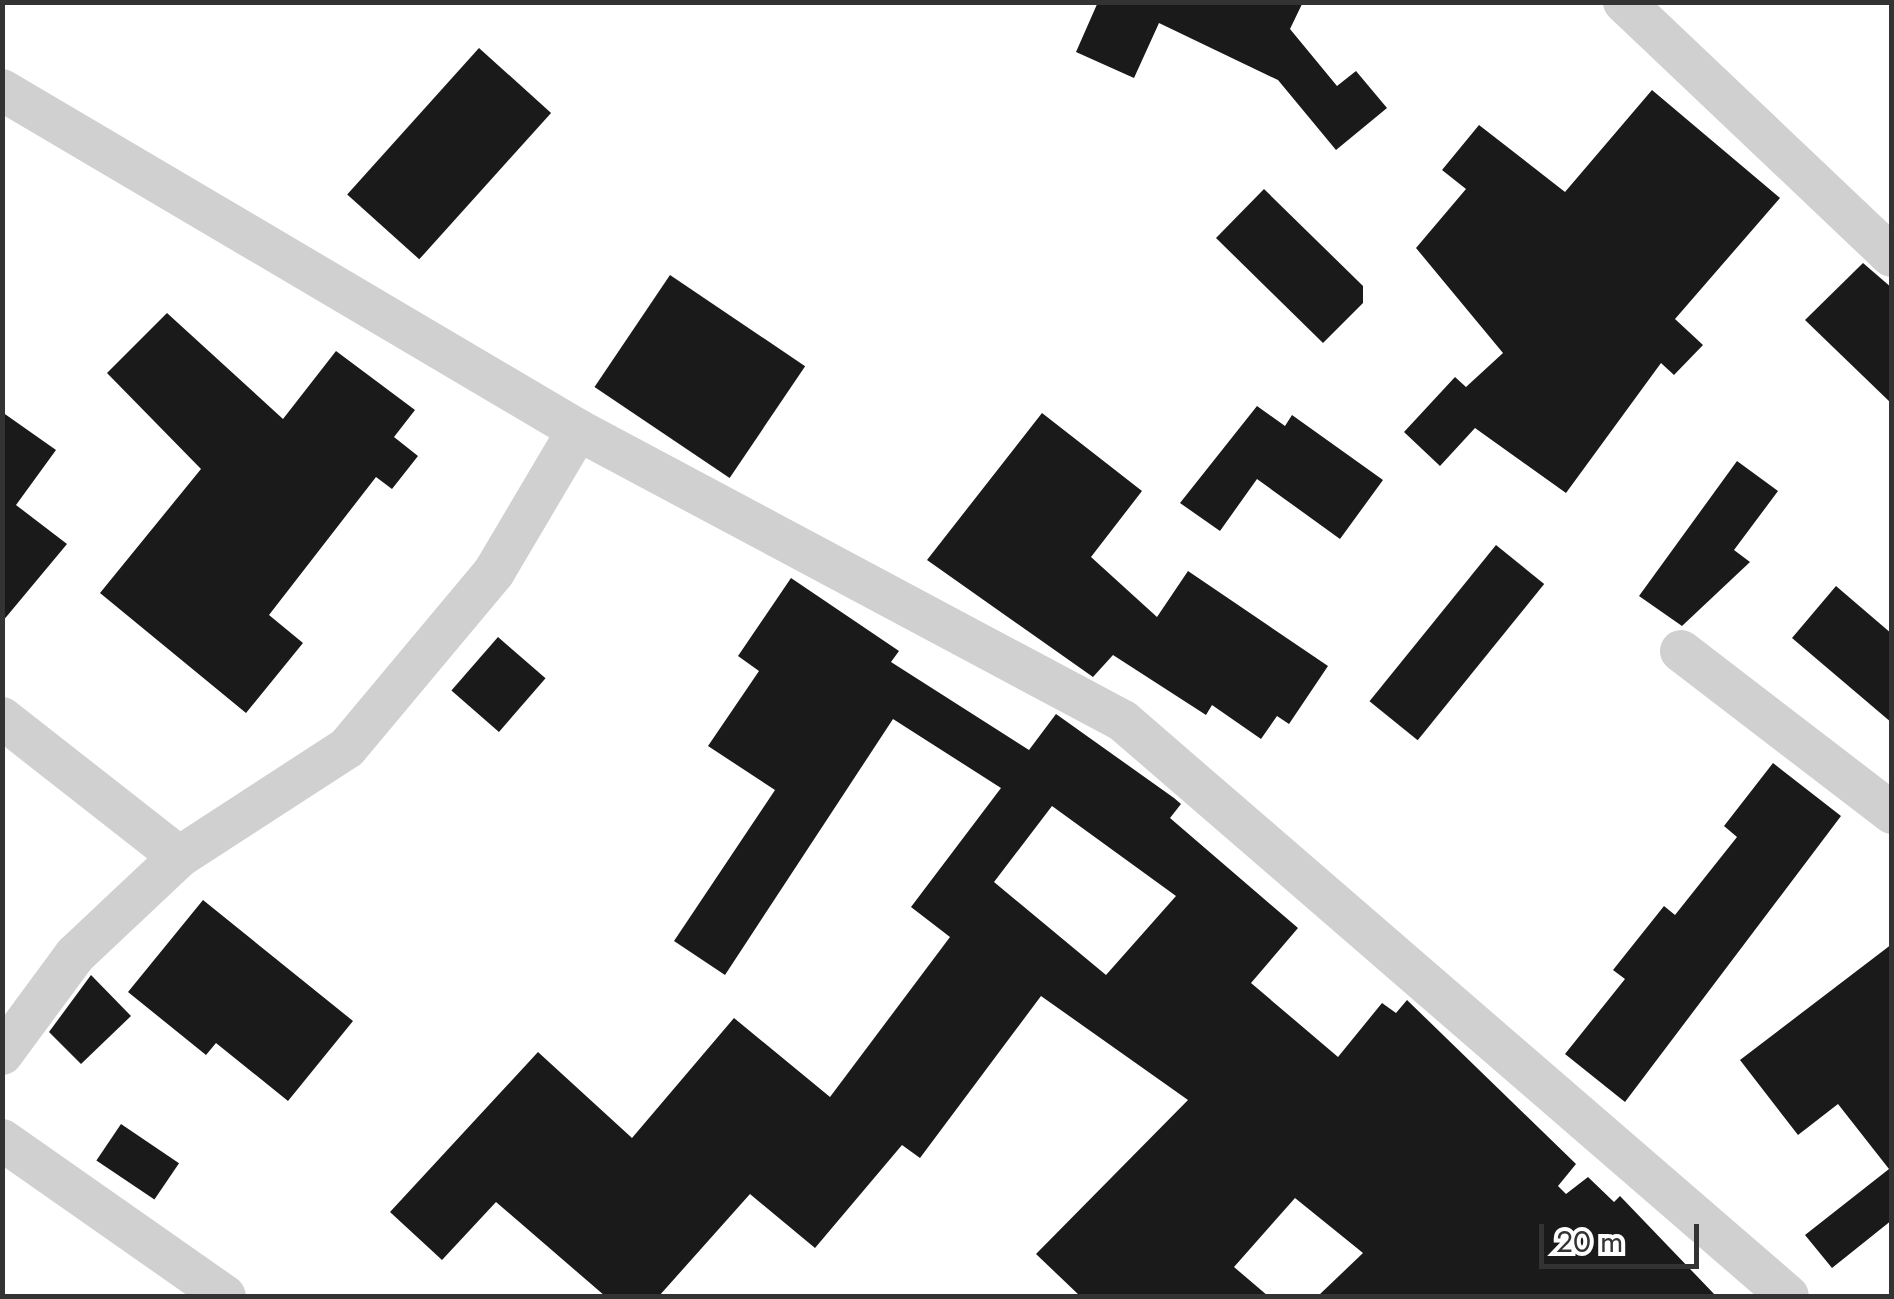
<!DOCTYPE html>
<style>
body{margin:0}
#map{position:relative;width:1894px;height:1299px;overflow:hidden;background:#fff;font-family:Jost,sans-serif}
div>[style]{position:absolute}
.building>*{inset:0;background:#1a1a1a;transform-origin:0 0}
.street>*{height:42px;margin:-21px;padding:0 21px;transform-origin:21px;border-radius:21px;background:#d0d0d0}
span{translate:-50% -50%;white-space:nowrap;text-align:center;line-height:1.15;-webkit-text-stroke:10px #fff;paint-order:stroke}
.frame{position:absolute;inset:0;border:5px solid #333;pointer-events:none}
.scale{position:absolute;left:1539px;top:1224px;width:160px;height:45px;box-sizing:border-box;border:5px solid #333;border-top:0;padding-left:12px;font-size:30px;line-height:35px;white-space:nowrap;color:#333;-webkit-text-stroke:8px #fff;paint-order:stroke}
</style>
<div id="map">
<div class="building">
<div style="clip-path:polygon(1098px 2px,1303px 2px,1290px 29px,1337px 86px,1356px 71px,1387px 108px,1336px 150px,1278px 80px,1159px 23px,1134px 78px,1076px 52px)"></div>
<div style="left:479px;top:48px;width:97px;height:197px;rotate:42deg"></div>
<div style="clip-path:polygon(1652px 90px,1780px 198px,1675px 319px,1703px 345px,1674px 375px,1661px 363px,1566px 493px,1475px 428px,1440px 466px,1404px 432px,1455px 377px,1466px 387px,1503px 353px,1416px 248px,1466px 189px,1442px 170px,1479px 125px,1565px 192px)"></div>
<div style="clip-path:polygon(1264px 189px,1363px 286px,1363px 303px,1323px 343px,1216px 238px)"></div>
<div style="clip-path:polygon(1863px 263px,1892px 288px,1892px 404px,1805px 320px)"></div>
<div style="left:670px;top:275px;width:163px;height:135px;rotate:34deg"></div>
<div style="clip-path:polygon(167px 313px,283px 419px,336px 351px,415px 410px,394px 437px,418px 456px,392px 489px,376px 477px,269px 615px,303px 643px,246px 713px,100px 593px,201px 469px,107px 373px)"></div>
<div style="clip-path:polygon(1257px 406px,1285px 426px,1292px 415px,1383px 480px,1340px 539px,1257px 479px,1220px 531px,1180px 503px)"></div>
<div style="clip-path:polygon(2px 412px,56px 450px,16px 505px,67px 544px,2px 622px)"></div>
<div style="clip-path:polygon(1042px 413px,1142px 491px,1091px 557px,1157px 617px,1188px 571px,1328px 666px,1289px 724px,1277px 716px,1261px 739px,1212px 705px,1206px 715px,1113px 655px,1093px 677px,927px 560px)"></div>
<div style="clip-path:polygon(1737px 461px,1778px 491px,1734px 550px,1750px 562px,1682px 626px,1639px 596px)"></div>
<div style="left:1496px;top:545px;width:62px;height:201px;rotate:39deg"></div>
<div style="clip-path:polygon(evenodd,791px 578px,899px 651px,891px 662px,1029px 750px,1056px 714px,1174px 798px,1181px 804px,1170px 818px,1298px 928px,1251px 983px,1338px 1057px,1382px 1003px,1396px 1013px,1407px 1000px,1576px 1164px,1558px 1186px,1566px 1194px,1588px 1177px,1614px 1202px,1620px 1196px,1716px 1296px,1318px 1296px,1363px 1253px,1295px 1198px,1234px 1267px,1268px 1296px,1080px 1296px,1036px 1254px,1188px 1100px,1041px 996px,920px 1158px,902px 1145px,815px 1248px,750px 1194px,659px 1296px,605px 1296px,496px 1202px,442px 1260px,390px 1212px,538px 1052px,632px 1138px,734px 1018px,830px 1097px,950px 937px,911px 907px,1001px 788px,893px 719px,725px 975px,674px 941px,775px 790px,708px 746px,759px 671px,738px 656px,791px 578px,1052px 806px,1176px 896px,1106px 975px,994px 882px,1052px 806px)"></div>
<div style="clip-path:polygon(1836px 586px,1892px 634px,1892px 723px,1792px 638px)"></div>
<div style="left:498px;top:637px;width:63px;height:71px;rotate:41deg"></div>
<div style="clip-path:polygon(1773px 763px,1841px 816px,1625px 1102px,1565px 1054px,1625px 979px,1613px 970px,1664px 906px,1675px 915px,1737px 837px,1724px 826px)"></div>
<div style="clip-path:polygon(203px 900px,353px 1021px,288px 1101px,216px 1043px,206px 1055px,128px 992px)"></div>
<div style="clip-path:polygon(1892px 944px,1892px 1220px,1832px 1268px,1805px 1235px,1889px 1169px,1838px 1104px,1798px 1135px,1740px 1060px)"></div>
<div style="clip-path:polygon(91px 975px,131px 1016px,81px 1064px,49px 1032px)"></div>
<div style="left:121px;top:1124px;width:70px;height:44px;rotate:34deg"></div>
</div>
<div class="street">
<div style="left:1624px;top:2px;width:369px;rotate:43.5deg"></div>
<div style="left:2px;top:90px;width:669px;rotate:30.55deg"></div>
<div style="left:578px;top:430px;width:618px;rotate:28.1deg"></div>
<div style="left:1123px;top:721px;width:879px;rotate:40.85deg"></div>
<div style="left:1681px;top:651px;width:266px;rotate:37.5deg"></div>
<div style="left:2px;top:718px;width:225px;rotate:38.1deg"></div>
<div style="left:2px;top:1054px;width:123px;rotate:-53.6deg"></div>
<div style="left:75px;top:955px;width:143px;rotate:-43.3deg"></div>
<div style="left:179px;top:857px;width:200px;rotate:-33deg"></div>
<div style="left:347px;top:748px;width:229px;rotate:-50.1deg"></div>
<div style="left:494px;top:572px;width:165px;rotate:-59.4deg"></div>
<div style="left:2px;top:1140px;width:272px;rotate:35deg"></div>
</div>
<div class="frame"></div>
<div class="scale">20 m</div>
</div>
